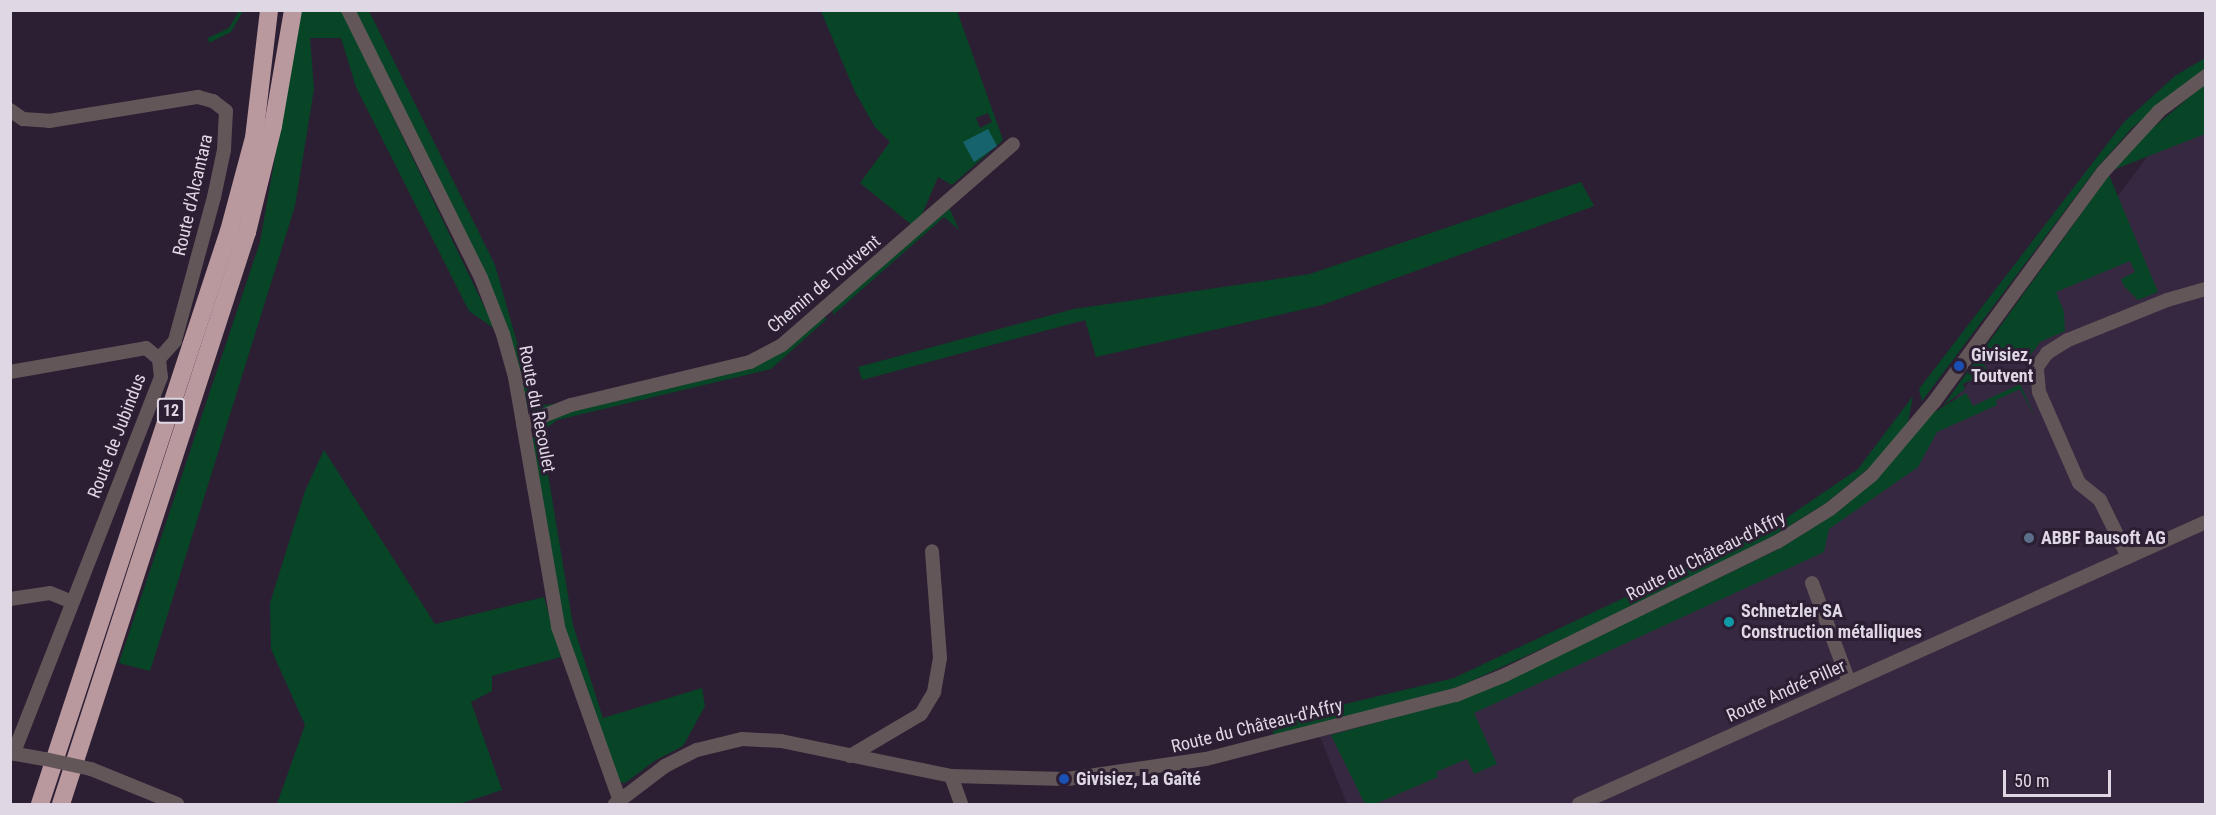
<!DOCTYPE html>
<meta charset="utf-8">
<style>
body{margin:0}
#map{position:relative;width:2216px;height:815px;overflow:hidden;background:#2c1f33;font-family:"Roboto Condensed",sans-serif}
div>[style]{position:absolute}
.built>*{inset:0;background:#362840}
.green>*{inset:0;background:#074526}
.water>*{inset:0;background:#17636d}
.street>*{height:14px;margin:-7px;padding:0 7px;transform-origin:7px;border-radius:7px;background:#635658}
.highway>*{height:18px;margin:-9px;padding:0 9px;transform-origin:9px;border-radius:9px;background:#b9989e}
.street-bridge>*{height:14px;margin:-7px;padding:0 7px;transform-origin:7px;border-radius:7px;background:#635658}
.dots>*{width:16px;height:16px;translate:-50% -50%;box-sizing:border-box;border:3px solid #2c1f33;border-radius:50%}
span{translate:-50% -50%;white-space:nowrap;text-align:center;line-height:1.15;-webkit-text-stroke:6px #2c1f33;paint-order:stroke}
.shield-label span{padding:2px 4px;background:#2c1f33;border:2px solid;border-radius:4px;-webkit-text-stroke-width:0}
.shield-label{font-size:16px;color:#dfd7e4;font-weight:700}
.street-label{font-size:18px;color:#dfd7e4}
.poi-label{font-size:18px;color:#dfd7e4;font-weight:700}
.left{translate:0 -50%;text-align:left}
.frame{position:absolute;inset:0;border:12px solid #dfd7e4;pointer-events:none}
.scale{position:absolute;left:2003px;top:770px;width:108px;height:27px;box-sizing:border-box;border:3px solid #dfd7e4;border-top:0;padding-left:8px;font-size:18px;line-height:21px;white-space:nowrap;color:#dfd7e4;-webkit-text-stroke:4px #2c1f33;paint-order:stroke}
</style>
<div id="map">
<div class="built">
<div style="clip-path:polygon(2205px 109px,2205px 804px,1347px 804px,1316px 727px,1459px 701px,1879px 489px,2052px 284px,2156px 145px)"></div>
</div>
<div class="green">
<div style="clip-path:polygon(239px 11px,243px 11px,231px 32px,209px 43px,208px 38px,229px 28px)"></div>
<div style="clip-path:polygon(301px 11px,342px 11px,495px 329px,469px 311px,356px 87px,341px 38px,310px 38px,314px 89px,295px 206px,150px 671px,119px 663px,260px 242px)"></div>
<div style="clip-path:polygon(354px 11px,369px 11px,495px 265px,535px 406px,572px 402px,538px 413px,527px 408px,522px 378px)"></div>
<div style="clip-path:polygon(evenodd,821px 11px,957px 11px,1003px 140px,952px 185px,938px 177px,920px 219px,912px 225px,860px 183px,890px 142px,875px 127px,855px 92px,821px 11px,988px 113px,992px 122px,980px 128px,976px 118px,988px 113px)"></div>
<div style="clip-path:polygon(2205px 58px,2205px 68px,2132px 128px,2097px 168px,1922px 401px,1919px 389px,2124px 122px,2175px 76px)"></div>
<div style="clip-path:polygon(2205px 84px,2205px 134px,2113px 170px,2142px 137px)"></div>
<div style="clip-path:polygon(2109px 175px,2158px 292px,2138px 300px,2124px 286px,2121px 279px,2135px 272px,2130px 261px,2056px 292px,2064px 312px,2065px 331px,2040px 342px,2027px 360px,2027px 349px,2016px 349px,2016px 360px,2009px 350px,1983px 363px,1988px 372px,1963px 384px,1965px 389px,1943px 406px)"></div>
<div style="clip-path:polygon(1581px 182px,1594px 206px,1322px 305px,1096px 357px,1085px 320px,862px 380px,858px 367px,1074px 309px,1310px 274px)"></div>
<div style="clip-path:polygon(948px 205px,959px 230px,944px 217px,833px 315px,833px 307px)"></div>
<div style="clip-path:polygon(822px 316px,827px 319px,771px 369px,557px 420px,541px 432px,573px 625px,603px 718px,702px 688px,705px 706px,683px 746px,656px 760px,625px 783px,619px 782px,570px 645px,557px 596px,532px 441px,535px 433px,557px 414px,751px 366px)"></div>
<div style="clip-path:polygon(2016px 375px,2035px 417px,2020px 389px,1996px 400px,1997px 405px,1937px 432px,1918px 467px,1829px 529px,1824px 552px,1474px 713px,1497px 764px,1474px 774px,1467px 759px,1436px 772px,1438px 777px,1375px 804px,1365px 804px,1331px 735px,1459px 700px,1507px 681px,1781px 548px,1835px 514px,1877px 479px,1933px 413px,1966px 393px,1973px 406px,2018px 385px)"></div>
<div style="clip-path:polygon(1913px 396px,1907px 427px,1870px 467px,1826px 503px,1773px 536px,1633px 607px,1458px 687px,1274px 736px,1270px 722px,1454px 678px,1770px 529px,1858px 469px)"></div>
<div style="clip-path:polygon(324px 450px,435px 624px,544px 597px,561px 657px,492px 676px,492px 691px,471px 702px,502px 790px,459px 804px,277px 804px,305px 725px,271px 649px,270px 603px,305px 491px)"></div>
</div>
<div class="water">
<div style="clip-path:polygon(988px 129px,997px 146px,974px 162px,963px 142px)"></div>
</div>
<div class="street">
<div style="left:348px;top:10px;width:299px;rotate:63.6deg"></div>
<div style="left:481px;top:278px;width:60px;rotate:68.6deg"></div>
<div style="left:503px;top:334px;width:45px;rotate:74.4deg"></div>
<div style="left:515px;top:377px;width:254px;rotate:80.2deg"></div>
<div style="left:558px;top:627px;width:185px;rotate:70.4deg"></div>
<div style="left:10px;top:110px;width:16px;rotate:35deg"></div>
<div style="left:23px;top:119px;width:26px;rotate:4deg"></div>
<div style="left:49px;top:121px;width:151px;rotate:-9.2deg"></div>
<div style="left:198px;top:97px;width:16px;rotate:15deg"></div>
<div style="left:213px;top:101px;width:16px;rotate:38deg"></div>
<div style="left:226px;top:111px;width:39px;rotate:93deg"></div>
<div style="left:224px;top:150px;width:48px;rotate:102deg"></div>
<div style="left:214px;top:197px;width:149px;rotate:105.2deg"></div>
<div style="left:175px;top:341px;width:24px;rotate:132deg"></div>
<div style="left:10px;top:372px;width:138px;rotate:-10deg"></div>
<div style="left:146px;top:348px;width:17px;rotate:40deg"></div>
<div style="left:159px;top:359px;width:18px;rotate:84deg"></div>
<div style="left:161px;top:377px;width:404px;rotate:111.4deg"></div>
<div style="left:523px;top:424px;width:52px;rotate:-21.6deg"></div>
<div style="left:571px;top:405px;width:184px;rotate:-13.5deg"></div>
<div style="left:750px;top:362px;width:36px;rotate:-28deg"></div>
<div style="left:782px;top:345px;width:306px;rotate:-41deg"></div>
<div style="left:2128px;top:557px;width:64px;rotate:-116.2deg"></div>
<div style="left:2100px;top:500px;width:27px;rotate:-141deg"></div>
<div style="left:2079px;top:483px;width:99px;rotate:-113.7deg"></div>
<div style="left:2039px;top:392px;width:25px;rotate:-95deg"></div>
<div style="left:2037px;top:367px;width:17px;rotate:-54deg"></div>
<div style="left:2047px;top:353px;width:25px;rotate:-32deg"></div>
<div style="left:2068px;top:340px;width:107px;rotate:-22deg"></div>
<div style="left:2167px;top:300px;width:41px;rotate:-15.8deg"></div>
<div style="left:1812px;top:583px;width:106px;rotate:69.5deg"></div>
<div style="left:10px;top:599px;width:40px;rotate:-8.5deg"></div>
<div style="left:50px;top:593px;width:24px;rotate:22deg"></div>
<div style="left:10px;top:753px;width:36px;rotate:10deg"></div>
<div style="left:850px;top:756px;width:82px;rotate:-30.6deg"></div>
<div style="left:921px;top:714px;width:26px;rotate:-59deg"></div>
<div style="left:934px;top:692px;width:35px;rotate:-80deg"></div>
<div style="left:940px;top:658px;width:107px;rotate:-94.3deg"></div>
<div style="left:91px;top:769px;width:93px;rotate:22.1deg"></div>
<div style="left:951px;top:776px;width:30px;rotate:70deg"></div>
<div style="left:615px;top:804px;width:63px;rotate:-37.2deg"></div>
<div style="left:665px;top:766px;width:36px;rotate:-27deg"></div>
<div style="left:697px;top:750px;width:46px;rotate:-13.7deg"></div>
<div style="left:742px;top:739px;width:39px;rotate:3deg"></div>
<div style="left:781px;top:741px;width:174px;rotate:11.6deg"></div>
<div style="left:951px;top:776px;width:116px;rotate:1.5deg"></div>
<div style="left:1067px;top:779px;width:140px;rotate:-8.2deg"></div>
<div style="left:1206px;top:759px;width:258px;rotate:-14.4deg"></div>
<div style="left:1456px;top:695px;width:53px;rotate:-22.2deg"></div>
<div style="left:1505px;top:675px;width:303px;rotate:-26.1deg"></div>
<div style="left:1777px;top:542px;width:62px;rotate:-31.9deg"></div>
<div style="left:1830px;top:509px;width:54px;rotate:-39deg"></div>
<div style="left:1872px;top:475px;width:96px;rotate:-49.7deg"></div>
<div style="left:1934px;top:402px;width:285px;rotate:-53.7deg"></div>
<div style="left:2103px;top:172px;width:83px;rotate:-47.4deg"></div>
<div style="left:2159px;top:111px;width:59px;rotate:-36.7deg"></div>
<div style="left:1579px;top:804px;width:687px;rotate:-24.22deg"></div>
</div>
<div class="highway">
<div style="left:40px;top:804px;width:603px;rotate:-71.75deg"></div>
<div style="left:229px;top:231px;width:96px;rotate:-75deg"></div>
<div style="left:254px;top:138px;width:129px;rotate:-83.3deg"></div>
<div style="left:61px;top:804px;width:601px;rotate:-71.99deg"></div>
<div style="left:247px;top:232px;width:109px;rotate:-76.2deg"></div>
<div style="left:273px;top:126px;width:118px;rotate:-80.2deg"></div>
</div>
<div class="street-bridge">
<div style="left:45px;top:759px;width:47px;rotate:12.3deg"></div>
</div>
<div class="dots">
<div style="left:1959px;top:366px;background:#1a4fb4"></div>
<div style="left:2029px;top:538px;background:#5c6f8a"></div>
<div style="left:1729px;top:622px;background:#0f9aa8"></div>
<div style="left:1064px;top:779px;background:#1a4fb4"></div>
</div>
<div class="shield-label">
<span style="left:171px;top:411px">12</span>
</div>
<div class="street-label">
<span style="left:193px;top:195px;rotate:-77deg">Route d'Alcantara</span>
<span style="left:824px;top:284px;rotate:-40deg">Chemin de Toutvent</span>
<span style="left:537px;top:409px;rotate:79deg">Route du Recoulet</span>
<span style="left:117px;top:436px;rotate:-69deg">Route de Jubindus</span>
<span style="left:1706px;top:556px;rotate:-27deg">Route du Château-d'Affry</span>
<span style="left:1786px;top:691px;rotate:-24deg">Route André-Piller</span>
<span style="left:1257px;top:726px;rotate:-14deg">Route du Château-d'Affry</span>
</div>
<div class="poi-label">
<span class="left" style="left:1971px;top:366px">Givisiez,<br>Toutvent</span>
<span class="left" style="left:2041px;top:538px">ABBF Bausoft AG</span>
<span class="left" style="left:1741px;top:622px">Schnetzler SA<br>Construction métalliques</span>
<span class="left" style="left:1076px;top:779px">Givisiez, La Gaîté</span>
</div>
<div class="frame"></div>
<div class="scale">50 m</div>
</div>
